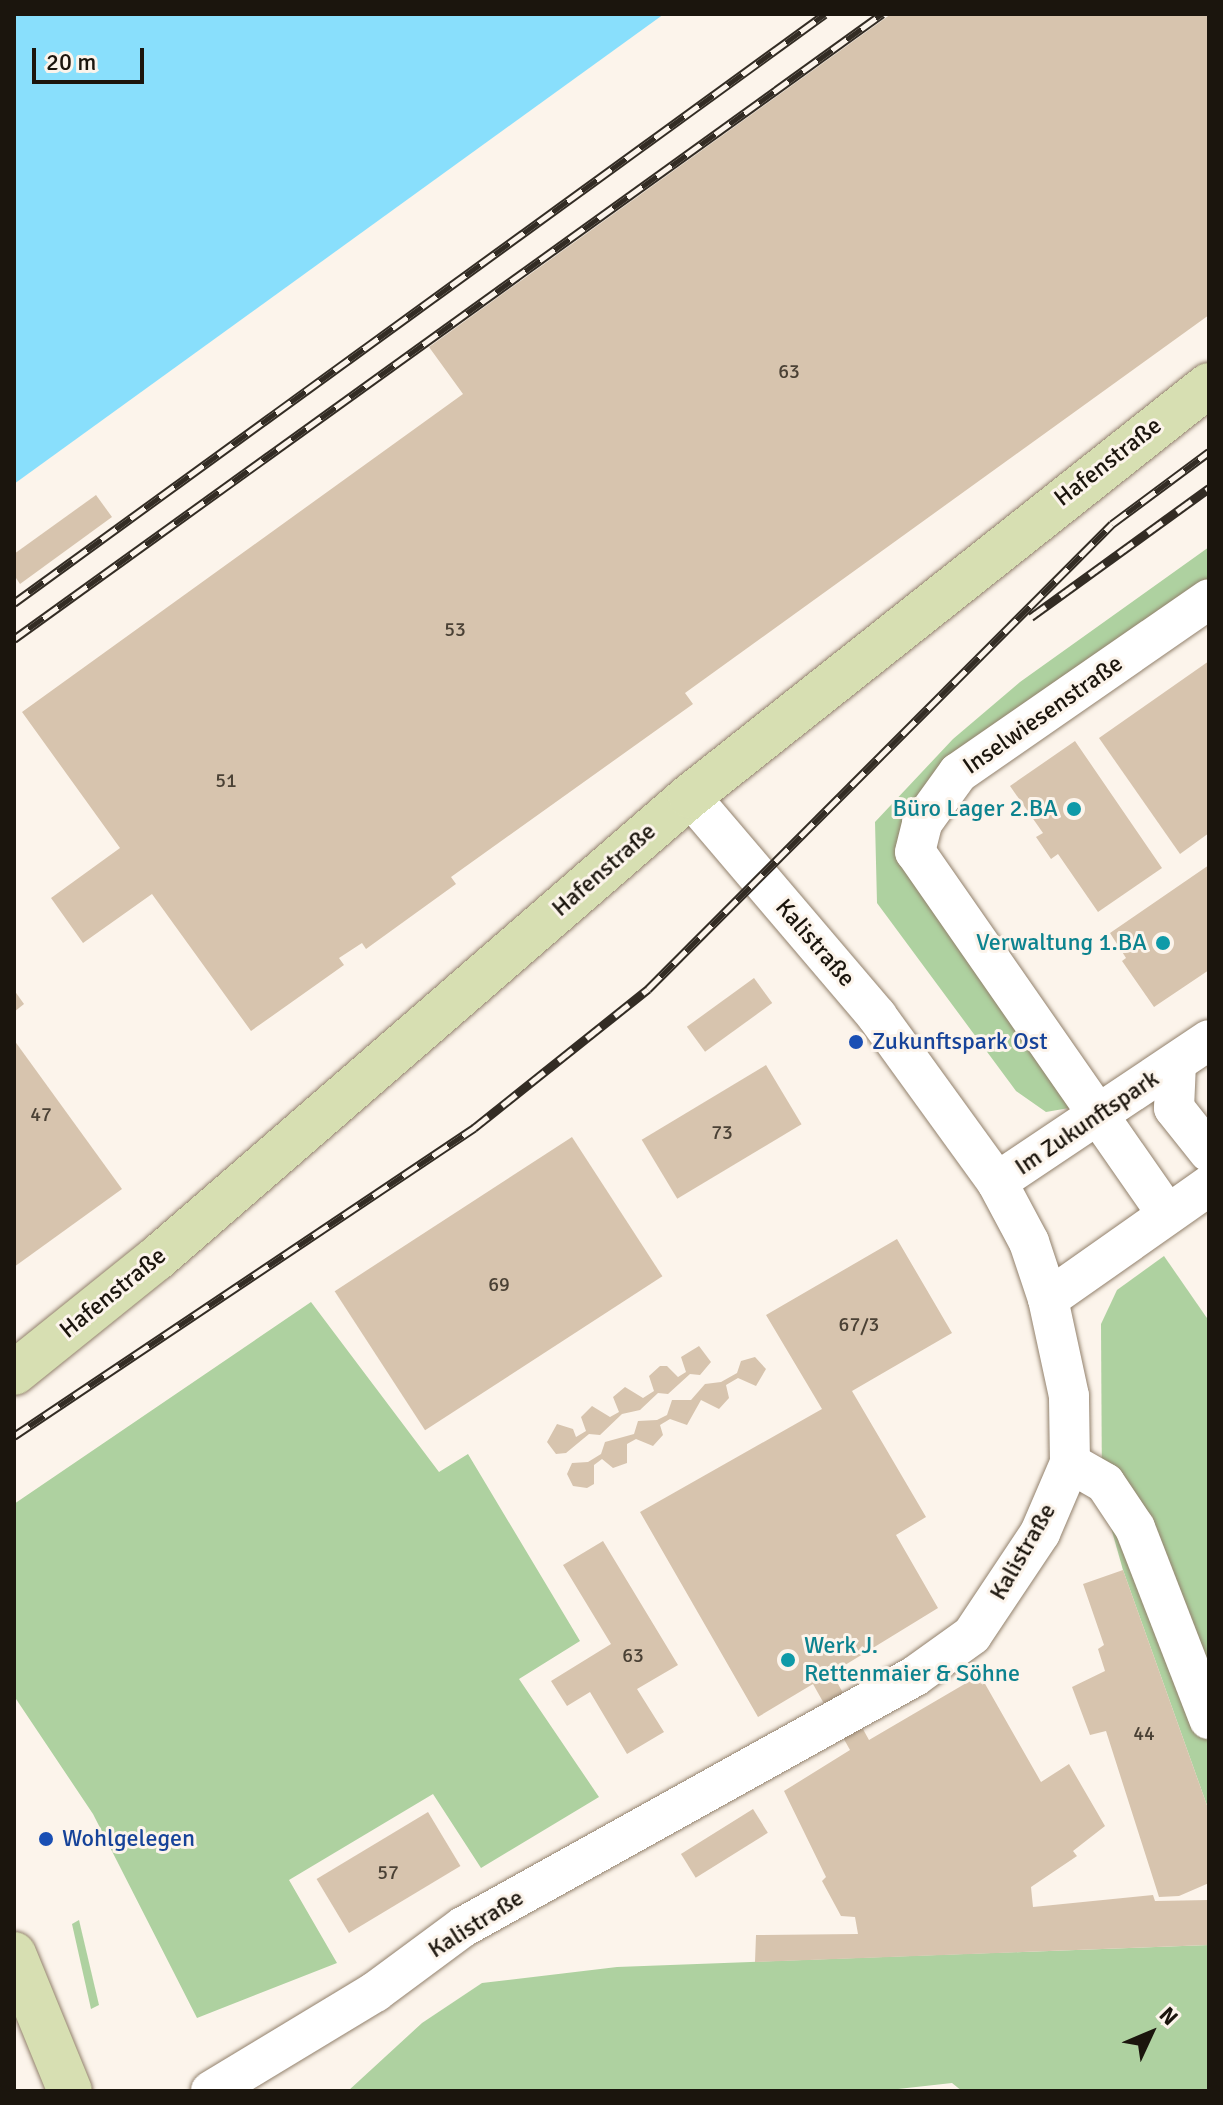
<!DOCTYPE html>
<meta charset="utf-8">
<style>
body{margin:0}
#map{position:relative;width:1223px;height:2105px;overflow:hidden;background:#fcf4eb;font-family:Signika,sans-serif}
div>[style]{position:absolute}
.green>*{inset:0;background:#aed1a0}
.water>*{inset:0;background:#89dffc}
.building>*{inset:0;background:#d7c4ae;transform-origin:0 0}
.roads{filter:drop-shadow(0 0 2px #92816c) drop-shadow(0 0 2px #92816c)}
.minor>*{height:40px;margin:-20px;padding:0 20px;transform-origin:20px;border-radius:20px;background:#fff}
.major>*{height:44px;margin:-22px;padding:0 22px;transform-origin:22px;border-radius:22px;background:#d7dfb2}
.rail>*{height:9px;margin-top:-4.5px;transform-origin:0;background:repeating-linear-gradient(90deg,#fcf4eb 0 18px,#332c24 0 36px);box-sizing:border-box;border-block:2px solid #332c24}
.dots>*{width:22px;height:22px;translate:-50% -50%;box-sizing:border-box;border:4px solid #fcf4eb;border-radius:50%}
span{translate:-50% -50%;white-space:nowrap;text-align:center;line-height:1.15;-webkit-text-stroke:6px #fcf4eb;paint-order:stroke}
.number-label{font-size:20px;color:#4a4135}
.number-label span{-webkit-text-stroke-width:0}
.street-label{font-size:24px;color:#1b150d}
.culture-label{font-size:24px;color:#0d838f}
.right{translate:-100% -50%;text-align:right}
.left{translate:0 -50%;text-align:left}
.transit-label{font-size:24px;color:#164399}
.frame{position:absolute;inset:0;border:16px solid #1b150d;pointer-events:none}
.north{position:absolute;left:1111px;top:1993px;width:80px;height:80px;-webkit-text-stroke:6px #fcf4eb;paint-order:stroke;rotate:46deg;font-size:22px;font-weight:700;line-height:32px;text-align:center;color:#1b150d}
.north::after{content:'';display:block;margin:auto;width:28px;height:36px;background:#1b150d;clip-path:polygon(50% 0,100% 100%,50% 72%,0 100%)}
.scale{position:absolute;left:32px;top:48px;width:112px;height:36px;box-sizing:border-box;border:4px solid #1b150d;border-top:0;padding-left:10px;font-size:24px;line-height:28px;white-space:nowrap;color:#1b150d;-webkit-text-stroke:6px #fcf4eb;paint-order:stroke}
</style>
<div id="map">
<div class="green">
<div style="clip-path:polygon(1209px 547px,1209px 585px,905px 825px,1069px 1108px,1046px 1112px,1016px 1091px,877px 903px,875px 822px,953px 739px,1020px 682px)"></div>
<div style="clip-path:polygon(1164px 1256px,1209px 1321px,1209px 1811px,1123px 1570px,1102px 1496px,1101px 1324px,1117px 1290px)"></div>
<div style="clip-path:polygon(311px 1302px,439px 1472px,468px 1454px,580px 1641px,519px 1679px,599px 1797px,481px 1868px,433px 1794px,289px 1880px,337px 1963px,197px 2018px,93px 1814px,14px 1696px,14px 1504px)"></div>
<div style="clip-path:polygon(79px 1920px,99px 2005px,91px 2009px,72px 1924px)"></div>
<div style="clip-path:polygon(1209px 1945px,1209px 2091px,962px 2091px,952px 2083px,880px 2091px,348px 2091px,422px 2023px,482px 1983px,617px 1967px)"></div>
</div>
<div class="water">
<div style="clip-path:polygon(14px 14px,664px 14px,14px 484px)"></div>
</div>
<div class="building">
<div style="clip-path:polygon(891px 14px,1209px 14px,1209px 315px,685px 693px,693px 704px,451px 877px,456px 884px,366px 949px,362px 943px,339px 958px,344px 965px,251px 1031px,152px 894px,83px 943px,51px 898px,120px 848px,22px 712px,463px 394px,429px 347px)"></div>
<div style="clip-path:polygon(96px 495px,112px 517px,20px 584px,14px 575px,14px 554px)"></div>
<div style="clip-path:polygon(1209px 661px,1209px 833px,1180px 854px,1099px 738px)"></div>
<div style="clip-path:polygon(1075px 741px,1162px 868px,1098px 912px,1058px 854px,1051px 859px,1036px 837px,1043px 833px,1010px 786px)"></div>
<div style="clip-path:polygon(1209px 865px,1209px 970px,1154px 1007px,1122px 961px,1126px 958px,1110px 933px)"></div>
<div style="left:754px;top:978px;width:31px;height:83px;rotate:54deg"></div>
<div style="clip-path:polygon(14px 990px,24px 1004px,14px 1012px)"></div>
<div style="clip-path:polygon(14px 1040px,122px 1189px,14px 1267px)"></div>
<div style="left:766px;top:1065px;width:69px;height:145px;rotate:59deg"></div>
<div style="left:572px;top:1137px;width:166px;height:283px;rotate:57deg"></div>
<div style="clip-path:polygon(897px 1239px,952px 1333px,852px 1391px,926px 1517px,896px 1535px,938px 1608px,832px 1673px,869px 1740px,980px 1675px,1041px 1782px,1069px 1764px,1105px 1826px,1073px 1851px,1077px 1856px,1031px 1887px,1033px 1907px,1153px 1895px,1155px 1901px,1209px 1900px,1209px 1945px,755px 1962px,756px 1935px,858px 1934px,855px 1917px,841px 1916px,822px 1881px,826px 1877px,784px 1791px,850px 1750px,813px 1684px,758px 1717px,640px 1512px,822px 1409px,766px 1315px)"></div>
<div style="clip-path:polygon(699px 1346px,711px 1362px,700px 1375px,690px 1374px,668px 1394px,658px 1393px,640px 1410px,622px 1414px,600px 1435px,589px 1434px,566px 1453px,556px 1454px,547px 1442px,557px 1424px,573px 1429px,576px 1437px,586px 1431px,581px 1417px,592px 1406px,610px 1417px,619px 1412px,613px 1397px,625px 1387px,643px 1398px,654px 1391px,649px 1376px,660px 1366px,667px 1366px,678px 1377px,686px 1372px,681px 1357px)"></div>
<div style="clip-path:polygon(755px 1357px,766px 1369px,756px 1386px,738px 1378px,726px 1385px,729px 1398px,719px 1409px,701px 1400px,687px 1425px,670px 1419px,660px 1425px,663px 1435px,653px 1446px,636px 1439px,627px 1444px,627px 1463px,613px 1468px,602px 1459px,594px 1465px,594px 1484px,587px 1488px,573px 1486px,567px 1474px,572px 1463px,588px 1462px,601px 1454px,605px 1442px,634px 1434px,638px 1421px,657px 1420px,667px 1415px,672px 1400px,691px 1400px,705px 1384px,721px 1382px,737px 1373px,741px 1361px)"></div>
<div style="clip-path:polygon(603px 1541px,678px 1665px,637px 1689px,664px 1732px,627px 1754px,590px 1692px,567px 1706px,551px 1681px,611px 1644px,563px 1565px)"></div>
<div style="clip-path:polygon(1123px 1570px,1209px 1811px,1209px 1883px,1179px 1896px,1159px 1897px,1106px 1731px,1090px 1735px,1072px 1687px,1105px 1671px,1098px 1649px,1104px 1645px,1083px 1584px)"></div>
<div style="left:753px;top:1809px;width:28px;height:85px;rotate:58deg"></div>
<div style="left:428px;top:1812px;width:63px;height:130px;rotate:59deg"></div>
</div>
<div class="roads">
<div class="minor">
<div style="left:1176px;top:1063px;width:45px;rotate:92.5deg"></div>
<div style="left:1174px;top:1108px;width:56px;rotate:51.5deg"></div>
<div style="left:997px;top:1182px;width:255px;rotate:-33.8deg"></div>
<div style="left:1167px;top:1214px;width:441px;rotate:-124.8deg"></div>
<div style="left:915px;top:852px;width:30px;rotate:-76deg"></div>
<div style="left:922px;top:823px;width:62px;rotate:-54.2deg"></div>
<div style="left:958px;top:773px;width:305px;rotate:-34.7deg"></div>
<div style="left:1048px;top:1299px;width:197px;rotate:-35.1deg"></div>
<div style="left:1070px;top:1463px;width:40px;rotate:29.7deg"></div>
<div style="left:1105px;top:1483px;width:54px;rotate:56.3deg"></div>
<div style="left:1135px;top:1528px;width:205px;rotate:68.8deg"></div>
<div style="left:211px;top:2091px;width:192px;rotate:-31.1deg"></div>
<div style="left:375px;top:1992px;width:109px;rotate:-36.5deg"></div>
<div style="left:463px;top:1927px;width:517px;rotate:-29.04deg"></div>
<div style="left:915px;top:1676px;width:70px;rotate:-35.7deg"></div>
<div style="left:972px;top:1635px;width:123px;rotate:-56.3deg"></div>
<div style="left:1040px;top:1533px;width:76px;rotate:-66.8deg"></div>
<div style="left:1070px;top:1463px;width:67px;rotate:-90.9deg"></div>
<div style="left:1069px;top:1396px;width:99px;rotate:-102.2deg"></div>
<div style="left:1048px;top:1299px;width:60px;rotate:-108.4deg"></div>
<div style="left:1029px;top:1242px;width:68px;rotate:-118.1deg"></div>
<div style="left:997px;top:1182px;width:205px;rotate:-125.9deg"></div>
<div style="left:877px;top:1016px;width:289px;rotate:-130.4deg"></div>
</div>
<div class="major">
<div style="left:14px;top:1373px;width:182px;rotate:-38.8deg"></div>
<div style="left:156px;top:1259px;width:707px;rotate:-40.93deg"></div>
<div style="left:690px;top:796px;width:662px;rotate:-38.38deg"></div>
<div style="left:14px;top:1954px;width:148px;rotate:67.8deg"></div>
</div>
</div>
<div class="rail">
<div style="left:14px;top:603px;width:1002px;rotate:-35.99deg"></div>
<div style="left:1031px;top:617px;width:220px;rotate:-35.9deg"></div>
<div style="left:14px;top:639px;width:1070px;rotate:-35.76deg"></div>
<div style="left:14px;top:1436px;width:554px;rotate:-33.8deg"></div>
<div style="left:474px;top:1128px;width:223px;rotate:-38.6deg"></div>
<div style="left:648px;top:989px;width:657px;rotate:-45.06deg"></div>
<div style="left:1112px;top:524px;width:121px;rotate:-36.6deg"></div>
</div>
<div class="dots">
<div style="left:1074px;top:809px;background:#0f9aa8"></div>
<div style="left:1163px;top:943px;background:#0f9aa8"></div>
<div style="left:856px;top:1042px;background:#1a4fb4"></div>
<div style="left:788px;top:1660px;background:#0f9aa8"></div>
<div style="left:46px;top:1839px;background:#1a4fb4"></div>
</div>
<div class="number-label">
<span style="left:789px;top:371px">63</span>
<span style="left:455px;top:629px">53</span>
<span style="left:226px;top:780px">51</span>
<span style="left:41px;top:1114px">47</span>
<span style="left:722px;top:1132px">73</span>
<span style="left:499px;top:1284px">69</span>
<span style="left:859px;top:1324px">67/3</span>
<span style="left:633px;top:1655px">63</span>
<span style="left:1144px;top:1733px">44</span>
<span style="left:388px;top:1872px">57</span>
</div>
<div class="street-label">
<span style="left:1108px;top:462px;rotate:-38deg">Hafenstraße</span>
<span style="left:1043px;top:715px;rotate:-35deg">Inselwiesenstraße</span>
<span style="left:604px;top:870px;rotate:-41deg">Hafenstraße</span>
<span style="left:815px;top:943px;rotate:49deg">Kalistraße</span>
<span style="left:1087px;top:1123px;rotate:-34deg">Im Zukunftspark</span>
<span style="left:113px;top:1293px;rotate:-39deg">Hafenstraße</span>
<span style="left:1023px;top:1552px;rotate:-60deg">Kalistraße</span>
<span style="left:476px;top:1924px;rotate:-32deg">Kalistraße</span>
</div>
<div class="culture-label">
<span class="right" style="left:1058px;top:809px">Büro Lager 2.BA</span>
<span class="right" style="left:1147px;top:943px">Verwaltung 1.BA</span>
<span class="left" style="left:804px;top:1660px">Werk J.<br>Rettenmaier &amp; Söhne</span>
</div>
<div class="transit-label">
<span class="left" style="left:872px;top:1042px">Zukunftspark Ost</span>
<span class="left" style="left:62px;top:1839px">Wohlgelegen</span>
</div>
<div class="frame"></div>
<div class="north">N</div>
<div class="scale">20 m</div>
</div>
